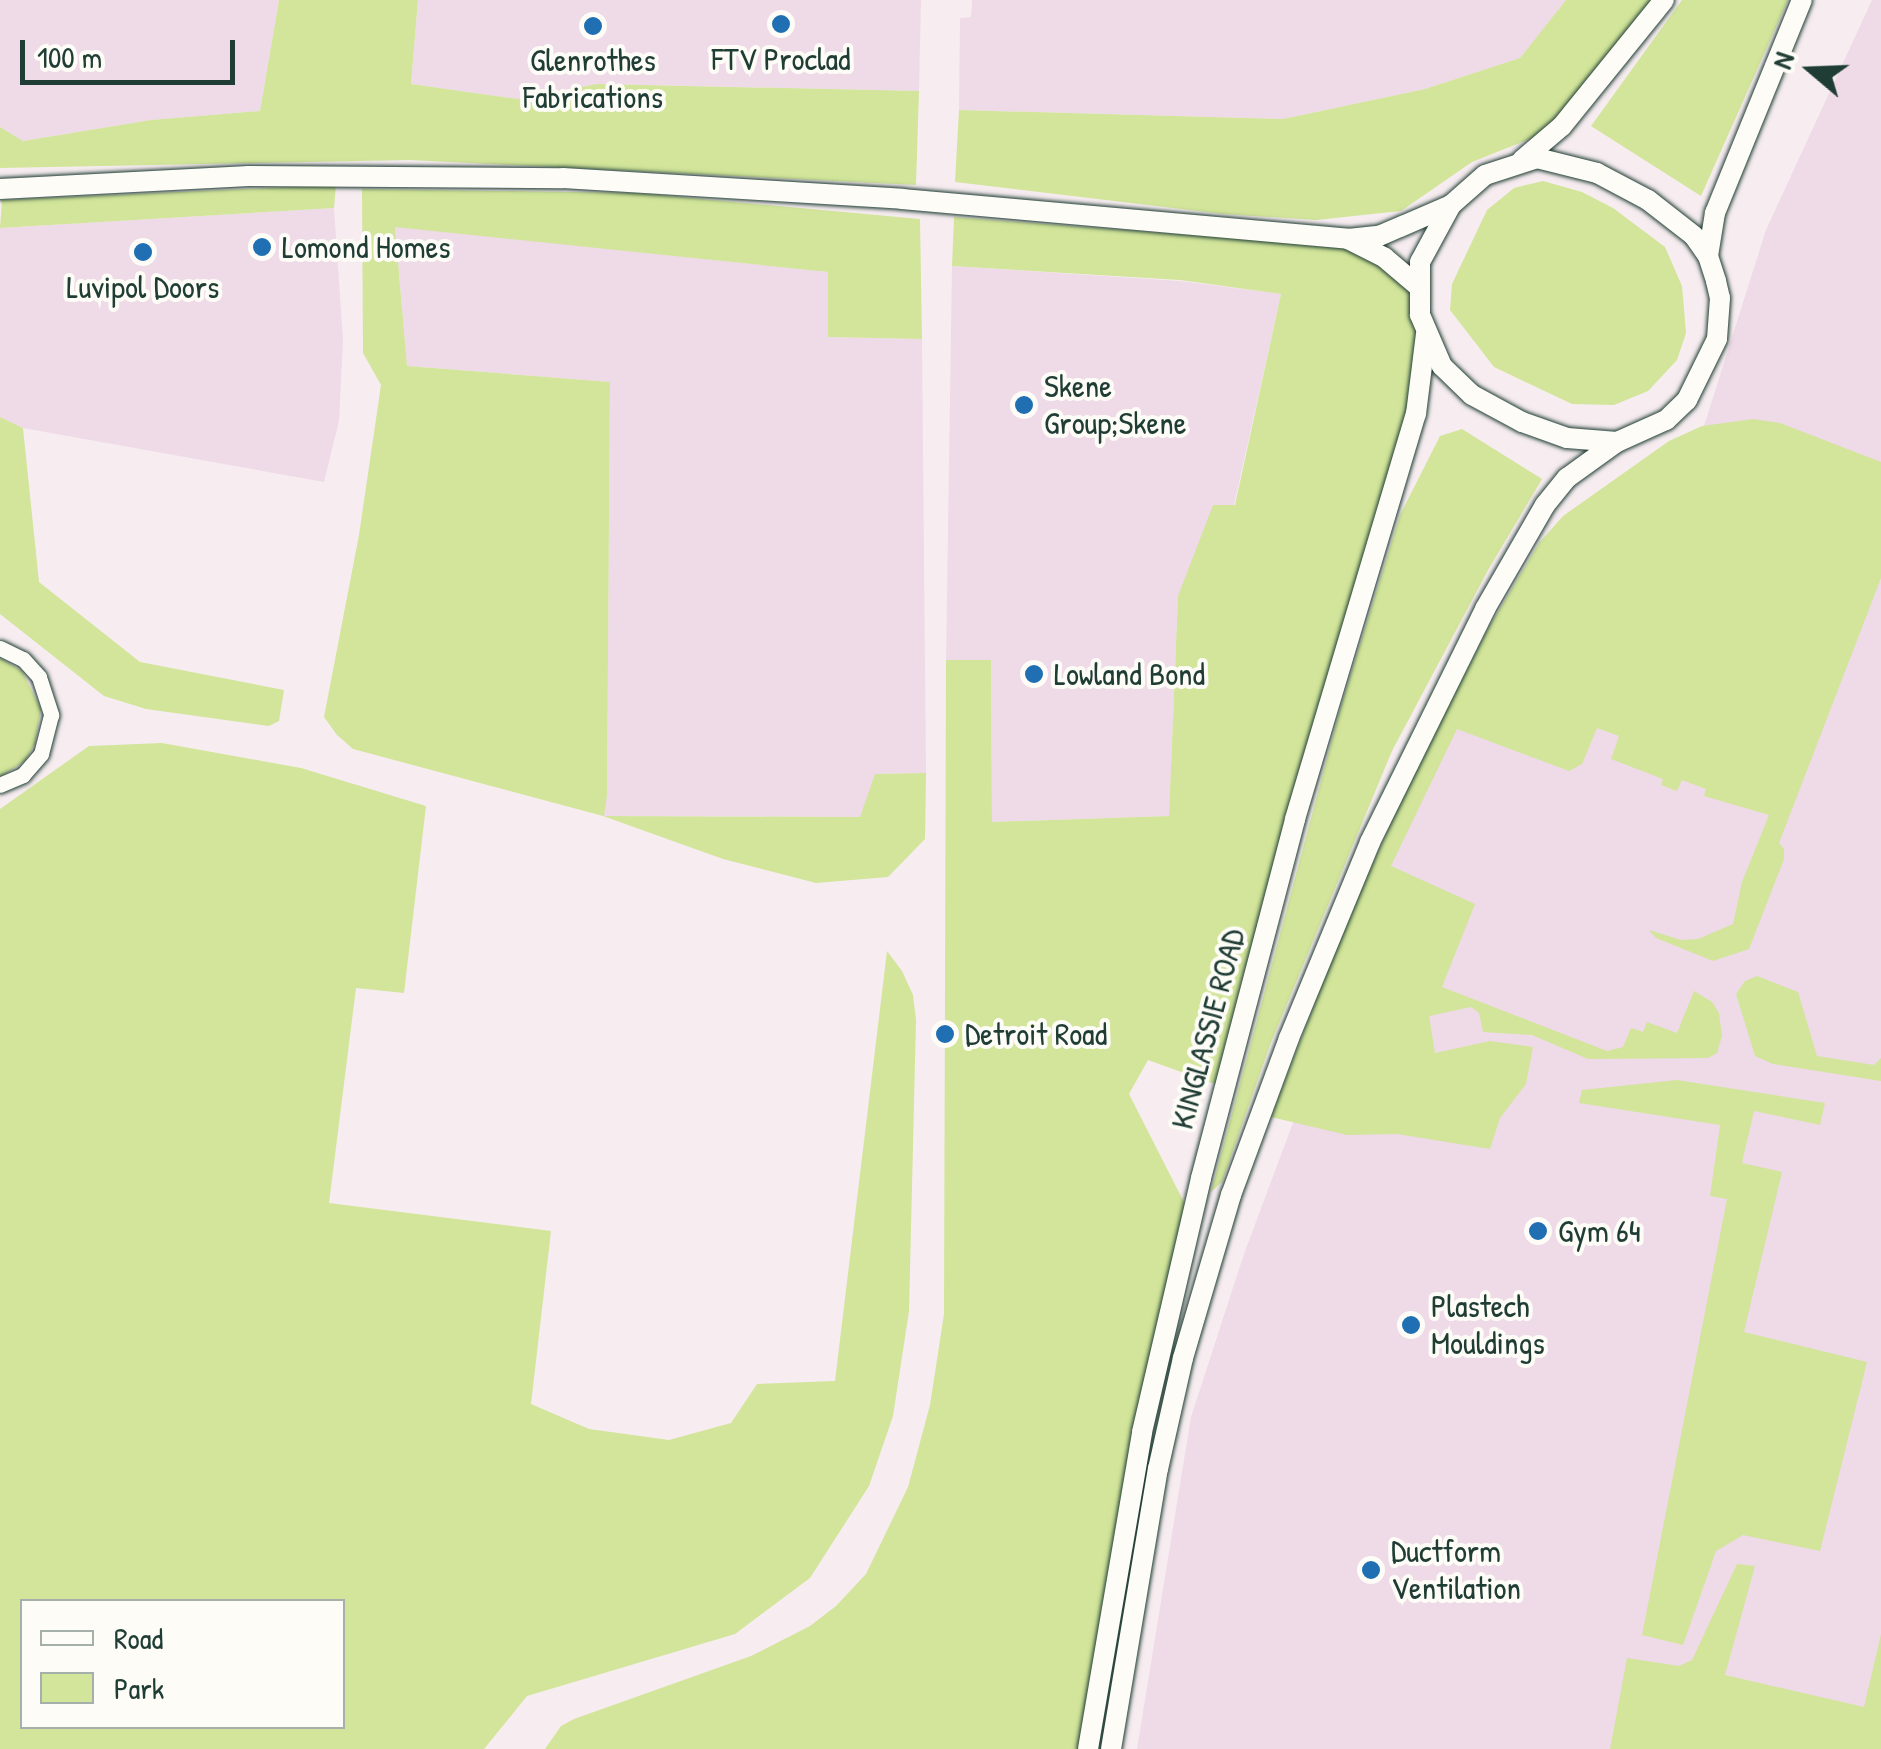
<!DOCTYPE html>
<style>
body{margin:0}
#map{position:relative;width:1881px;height:1749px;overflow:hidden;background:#f7edf0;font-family:"Patrick Hand",sans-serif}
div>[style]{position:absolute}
.built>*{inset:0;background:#efdae7}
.green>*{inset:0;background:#d2e59a}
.roads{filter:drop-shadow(0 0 2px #1f3d34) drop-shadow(0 0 2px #1f3d34)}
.minor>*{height:15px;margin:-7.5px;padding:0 7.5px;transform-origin:7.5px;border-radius:7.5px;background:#fdfcf7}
.major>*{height:20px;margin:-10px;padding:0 10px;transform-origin:10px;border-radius:10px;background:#fdfcf7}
.dots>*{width:28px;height:28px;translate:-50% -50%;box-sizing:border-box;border:5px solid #fdfcf7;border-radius:50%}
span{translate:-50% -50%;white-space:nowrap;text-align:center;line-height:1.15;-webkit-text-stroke:8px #fdfcf7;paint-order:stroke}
.poi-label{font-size:32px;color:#1f3d34}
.left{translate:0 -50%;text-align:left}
.street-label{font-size:32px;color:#1f3d34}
.legend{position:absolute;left:20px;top:1599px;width:325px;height:130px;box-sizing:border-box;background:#fdfcf7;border:2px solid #a4b0a9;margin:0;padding:12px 18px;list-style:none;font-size:30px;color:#1f3d34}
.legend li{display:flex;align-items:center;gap:20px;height:50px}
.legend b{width:50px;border:2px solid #a4b0a9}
.north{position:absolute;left:1761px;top:20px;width:100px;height:100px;-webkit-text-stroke:8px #fdfcf7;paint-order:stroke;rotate:289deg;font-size:28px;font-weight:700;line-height:40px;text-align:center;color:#1f3d34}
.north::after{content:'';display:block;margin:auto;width:35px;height:45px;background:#1f3d34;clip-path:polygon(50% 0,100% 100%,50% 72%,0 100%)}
.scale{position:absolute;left:20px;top:40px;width:215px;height:45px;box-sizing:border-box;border:5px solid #1f3d34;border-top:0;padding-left:12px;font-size:30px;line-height:35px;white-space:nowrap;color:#1f3d34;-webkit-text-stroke:8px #fdfcf7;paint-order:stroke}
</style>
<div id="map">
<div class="built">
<div style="clip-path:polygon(0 0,279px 0,260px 111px,151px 120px,23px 141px,0 127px)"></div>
<div style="clip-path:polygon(418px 0,921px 0,919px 91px,598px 84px,518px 99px,411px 84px)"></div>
<div style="clip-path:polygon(972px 0,1566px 0,1520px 58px,1425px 89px,1283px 119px,959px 110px,960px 18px,971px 17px)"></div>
<div style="clip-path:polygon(1872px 0,1881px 0,1881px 1749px,1137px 1749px,1191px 1417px,1244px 1254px,1387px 871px,1482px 671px,1697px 448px,1766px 230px)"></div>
<div style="clip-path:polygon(334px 208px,343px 340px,339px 421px,324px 482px,23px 428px,0 417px,0 228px)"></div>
<div style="clip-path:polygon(395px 226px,828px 272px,829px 337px,922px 339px,926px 773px,876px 774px,861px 817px,603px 816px,607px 795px,610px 382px,407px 366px)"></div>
<div style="clip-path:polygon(952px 266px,1180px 281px,1281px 294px,1234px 505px,1178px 596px,1169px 816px,992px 822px,991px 661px,946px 660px)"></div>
</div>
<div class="green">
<div style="clip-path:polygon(279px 0,418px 0,411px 84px,518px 99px,597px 84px,919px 91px,916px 185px,410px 160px,0 168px,0 127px,23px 141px,151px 120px,260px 111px)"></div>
<div style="clip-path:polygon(1566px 0,1664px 0,1562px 126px,1472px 162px,1401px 211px,1316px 220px,1223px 214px,955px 182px,959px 110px,1283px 119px,1425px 89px,1520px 58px)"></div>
<div style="clip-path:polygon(1682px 0,1788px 0,1701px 196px,1591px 126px)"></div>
<div style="clip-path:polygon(1543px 181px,1582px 192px,1613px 208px,1665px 247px,1682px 286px,1686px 333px,1677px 360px,1648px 391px,1614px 405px,1572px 404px,1494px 367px,1450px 310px,1452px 284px,1487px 210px,1514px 188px)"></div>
<div style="clip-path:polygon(336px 185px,334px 208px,0 228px,2px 200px)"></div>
<div style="clip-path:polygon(362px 189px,637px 193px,920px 219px,922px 339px,828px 337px,828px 272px,395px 227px,407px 366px,610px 382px,607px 795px,604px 816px,860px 817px,875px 774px,926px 773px,925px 839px,888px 877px,816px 883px,723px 859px,603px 816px,353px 749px,337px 735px,324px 717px,359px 535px,381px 385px,363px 353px)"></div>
<div style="clip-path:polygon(954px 217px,1321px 245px,1348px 239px,1418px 286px,1426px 355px,1223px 1087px,1148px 1060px,1129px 1094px,1192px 1218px,1079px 1749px,545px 1749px,561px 1726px,574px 1719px,751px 1656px,810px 1626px,836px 1606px,866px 1574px,908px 1487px,930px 1405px,944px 1314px,946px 660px,991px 660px,992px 822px,1169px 816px,1178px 596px,1213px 505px,1235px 505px,1281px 294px,1180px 280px,952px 266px)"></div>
<div style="clip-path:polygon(0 417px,23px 428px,39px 582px,140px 662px,284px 690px,279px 721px,269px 726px,146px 709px,104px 696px,0 614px)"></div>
<div style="clip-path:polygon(1753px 419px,1780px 423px,1881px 462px,1881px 578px,1779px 843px,1784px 849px,1784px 859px,1749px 949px,1713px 961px,1656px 938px,1649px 930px,1681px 940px,1698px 939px,1733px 924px,1742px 882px,1769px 815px,1704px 796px,1706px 789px,1682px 780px,1677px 791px,1661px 785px,1663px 779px,1611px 759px,1619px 736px,1597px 728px,1582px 764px,1569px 771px,1457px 729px,1391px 866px,1475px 904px,1442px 987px,1607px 1051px,1623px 1047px,1631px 1028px,1643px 1032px,1647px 1022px,1677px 1033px,1694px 991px,1712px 1002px,1719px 1013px,1722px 1036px,1717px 1053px,1708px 1058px,1588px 1059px,1532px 1035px,1483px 1032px,1479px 1013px,1471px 1007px,1429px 1016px,1435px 1053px,1490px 1041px,1533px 1047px,1526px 1084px,1500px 1118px,1490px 1149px,1397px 1134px,1347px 1135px,1271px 1117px,1344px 927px,1411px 779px,1489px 627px,1539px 543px,1563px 516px,1669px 441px,1702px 426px)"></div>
<div style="clip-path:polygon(1462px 429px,1542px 479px,1488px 570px,1392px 751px,1270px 1045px,1222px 1182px,1211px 1192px,1341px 706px,1400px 515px,1440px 436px)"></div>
<div style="clip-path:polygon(0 658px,22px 671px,41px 709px,35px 744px,25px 761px,0 777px)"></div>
<div style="clip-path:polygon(evenodd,162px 743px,301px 768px,426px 806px,404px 993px,356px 988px,329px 1203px,551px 1231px,531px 1404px,589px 1429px,669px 1440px,731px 1423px,757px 1384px,835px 1381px,887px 951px,902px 971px,913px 995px,916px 1020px,909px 1311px,893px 1416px,869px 1486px,810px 1578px,735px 1634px,527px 1696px,484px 1749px,0 1749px,0 809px,89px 746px,162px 743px,22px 1602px,342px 1602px,342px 1726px,22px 1726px,22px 1602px)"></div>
<div style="clip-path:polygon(1757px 976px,1798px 992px,1817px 1056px,1874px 1065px,1881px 1058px,1881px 1081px,1773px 1064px,1755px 1056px,1736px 994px,1745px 981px)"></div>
<div style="clip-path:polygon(1677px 1080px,1825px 1103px,1820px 1125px,1754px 1111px,1742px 1163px,1782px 1172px,1744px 1332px,1867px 1362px,1820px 1551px,1743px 1535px,1716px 1551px,1683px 1645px,1642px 1635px,1727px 1199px,1710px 1196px,1720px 1125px,1579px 1103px,1582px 1090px)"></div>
<div style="clip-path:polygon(1737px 1564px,1755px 1566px,1725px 1675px,1864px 1707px,1881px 1634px,1881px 1749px,1610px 1749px,1627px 1658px,1679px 1666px,1692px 1660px)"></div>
</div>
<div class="roads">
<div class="minor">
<div style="left:0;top:648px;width:25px;rotate:26deg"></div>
<div style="left:23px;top:659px;width:24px;rotate:48deg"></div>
<div style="left:39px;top:677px;width:40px;rotate:72deg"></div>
<div style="left:51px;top:715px;width:40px;rotate:104.4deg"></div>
<div style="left:41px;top:754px;width:28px;rotate:131deg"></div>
<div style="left:23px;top:775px;width:25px;rotate:157deg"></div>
</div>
<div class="major">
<div style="left:1537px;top:158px;width:62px;rotate:14deg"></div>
<div style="left:1597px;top:173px;width:58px;rotate:27.9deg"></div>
<div style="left:1648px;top:200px;width:58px;rotate:38deg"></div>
<div style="left:1694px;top:236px;width:24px;rotate:55deg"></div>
<div style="left:1708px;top:256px;width:26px;rotate:72deg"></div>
<div style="left:1716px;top:281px;width:17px;rotate:77deg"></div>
<div style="left:1720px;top:298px;width:41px;rotate:94.2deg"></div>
<div style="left:1717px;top:339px;width:68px;rotate:116.2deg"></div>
<div style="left:1687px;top:400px;width:29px;rotate:136deg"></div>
<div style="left:1666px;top:420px;width:54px;rotate:155.8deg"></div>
<div style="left:1617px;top:442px;width:50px;rotate:-175.4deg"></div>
<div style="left:1567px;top:438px;width:48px;rotate:-160.4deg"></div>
<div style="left:1522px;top:422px;width:57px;rotate:-151.6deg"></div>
<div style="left:1472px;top:395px;width:42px;rotate:-136deg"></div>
<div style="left:1442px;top:366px;width:56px;rotate:-113.3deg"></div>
<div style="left:1420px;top:315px;width:53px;rotate:-90deg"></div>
<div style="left:1420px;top:262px;width:65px;rotate:-61.5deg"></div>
<div style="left:1451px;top:205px;width:45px;rotate:-41.4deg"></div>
<div style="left:1485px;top:175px;width:55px;rotate:-18.1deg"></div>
<div style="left:1522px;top:160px;width:52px;rotate:-40.4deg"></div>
<div style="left:1562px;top:126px;width:162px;rotate:-51deg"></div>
<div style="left:0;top:189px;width:249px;rotate:-3deg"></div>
<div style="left:249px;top:176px;width:314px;rotate:0.4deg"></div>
<div style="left:563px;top:178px;width:340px;rotate:3.5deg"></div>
<div style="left:902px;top:199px;width:448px;rotate:5.1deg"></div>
<div style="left:1348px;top:239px;width:31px;rotate:-6deg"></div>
<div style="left:1379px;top:236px;width:78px;rotate:-23.3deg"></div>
<div style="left:1350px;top:240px;width:39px;rotate:27deg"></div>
<div style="left:1385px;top:258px;width:43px;rotate:40.3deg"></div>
<div style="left:1708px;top:256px;width:44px;rotate:-80.8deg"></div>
<div style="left:1715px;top:213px;width:230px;rotate:-67.8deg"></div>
<div style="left:1088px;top:1749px;width:322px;rotate:-80.3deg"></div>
<div style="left:1142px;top:1432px;width:261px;rotate:-76.9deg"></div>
<div style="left:1201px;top:1178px;width:371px;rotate:-75.3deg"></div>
<div style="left:1295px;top:819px;width:423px;rotate:-73.4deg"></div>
<div style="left:1416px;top:414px;width:81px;rotate:-82.9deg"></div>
<div style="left:1111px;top:1749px;width:284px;rotate:-80.5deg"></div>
<div style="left:1158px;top:1469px;width:114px;rotate:-77.3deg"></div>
<div style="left:1183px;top:1358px;width:170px;rotate:-73.6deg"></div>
<div style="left:1231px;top:1195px;width:167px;rotate:-69.7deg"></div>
<div style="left:1289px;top:1038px;width:212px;rotate:-67.5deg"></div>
<div style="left:1370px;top:842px;width:260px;rotate:-63.7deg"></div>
<div style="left:1485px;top:609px;width:120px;rotate:-60deg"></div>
<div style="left:1545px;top:505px;width:35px;rotate:-51deg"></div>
<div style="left:1567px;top:478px;width:62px;rotate:-35.8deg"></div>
</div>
</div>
<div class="dots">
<div style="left:781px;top:24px;background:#1f6fb2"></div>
<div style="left:593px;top:26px;background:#1f6fb2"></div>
<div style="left:262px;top:247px;background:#1f6fb2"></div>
<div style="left:143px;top:252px;background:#1f6fb2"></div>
<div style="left:1024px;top:405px;background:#1f6fb2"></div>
<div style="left:1034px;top:674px;background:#1f6fb2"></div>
<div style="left:945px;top:1034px;background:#1f6fb2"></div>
<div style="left:1538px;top:1231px;background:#1f6fb2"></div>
<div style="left:1411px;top:1325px;background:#1f6fb2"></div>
<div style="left:1371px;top:1570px;background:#1f6fb2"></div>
</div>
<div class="poi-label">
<span style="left:781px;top:59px">FTV Proclad</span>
<span style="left:593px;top:79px">Glenrothes<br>Fabrications</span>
<span class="left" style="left:282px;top:247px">Lomond Homes</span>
<span style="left:143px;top:287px">Luvipol Doors</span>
<span class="left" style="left:1044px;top:405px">Skene<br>Group;Skene</span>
<span class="left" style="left:1054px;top:674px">Lowland Bond</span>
<span class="left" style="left:965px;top:1034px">Detroit Road</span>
<span class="left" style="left:1558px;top:1231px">Gym 64</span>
<span class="left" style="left:1431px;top:1325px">Plastech<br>Mouldings</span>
<span class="left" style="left:1391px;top:1570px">Ductform<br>Ventilation</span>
</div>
<div class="street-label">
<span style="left:1208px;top:1029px;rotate:-75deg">KINGLASSIE ROAD</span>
</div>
<ul class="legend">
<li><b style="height:12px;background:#fdfcf7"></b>Road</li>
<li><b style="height:28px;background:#d2e59a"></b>Park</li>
</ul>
<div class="north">N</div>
<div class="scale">100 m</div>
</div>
